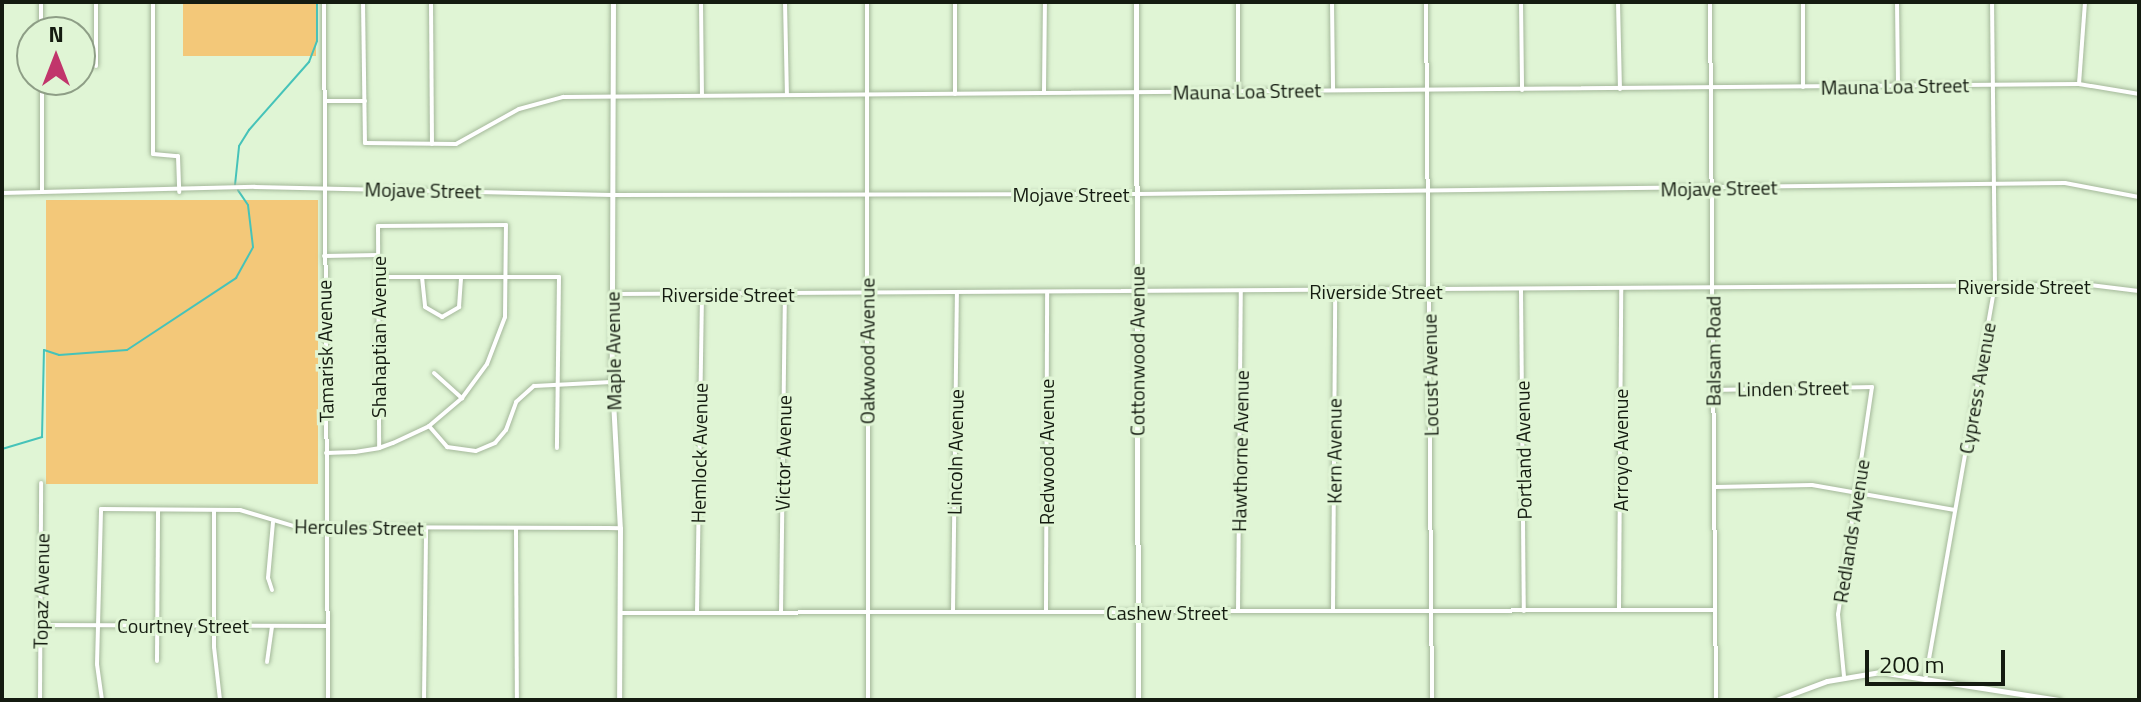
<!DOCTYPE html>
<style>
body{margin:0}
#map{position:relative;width:2141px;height:702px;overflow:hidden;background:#e0f5d5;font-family:"Titillium Web",sans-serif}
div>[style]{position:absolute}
.green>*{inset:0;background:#f3c879;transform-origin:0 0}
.stream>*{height:2px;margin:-1px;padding:0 1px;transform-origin:1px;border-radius:1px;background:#46c3b9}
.roads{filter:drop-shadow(0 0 2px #a3b799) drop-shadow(0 0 2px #a3b799)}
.minor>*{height:4px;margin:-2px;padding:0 2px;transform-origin:2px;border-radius:2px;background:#fff}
.tertiary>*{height:5px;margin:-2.5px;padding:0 2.5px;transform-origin:2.5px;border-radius:2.5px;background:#fff}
span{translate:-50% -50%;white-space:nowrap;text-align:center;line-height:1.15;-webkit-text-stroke:6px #e0f5d5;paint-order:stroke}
.street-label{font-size:20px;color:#141b10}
.frame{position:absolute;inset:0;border:4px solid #141b10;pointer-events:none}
.north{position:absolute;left:16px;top:16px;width:80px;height:80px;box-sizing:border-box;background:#e0f5d5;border:2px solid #8e9e86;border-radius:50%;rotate:0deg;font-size:22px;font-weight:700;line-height:32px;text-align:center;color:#141b10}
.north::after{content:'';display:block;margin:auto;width:28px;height:36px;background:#c1356b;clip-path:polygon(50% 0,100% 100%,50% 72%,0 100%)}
.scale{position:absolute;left:1865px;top:650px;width:140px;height:36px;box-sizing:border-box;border:4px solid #141b10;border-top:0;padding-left:10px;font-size:24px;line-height:28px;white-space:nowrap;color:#141b10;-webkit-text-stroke:6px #e0f5d5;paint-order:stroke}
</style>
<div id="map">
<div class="green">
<div style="left:183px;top:2px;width:133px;height:54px"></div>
<div style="left:318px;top:200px;width:284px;height:272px;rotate:90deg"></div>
</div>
<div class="stream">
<div style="left:235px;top:185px;width:39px;rotate:-84deg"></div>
<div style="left:239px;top:146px;width:19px;rotate:-58deg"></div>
<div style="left:249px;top:130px;width:91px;rotate:-48.6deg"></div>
<div style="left:309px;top:62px;width:22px;rotate:-69deg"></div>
<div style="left:317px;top:41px;width:39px;rotate:-90deg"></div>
<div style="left:2px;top:449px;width:42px;rotate:-16.7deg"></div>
<div style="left:42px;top:437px;width:87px;rotate:-88.7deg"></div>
<div style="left:44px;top:350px;width:16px;rotate:18deg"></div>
<div style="left:59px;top:355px;width:68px;rotate:-4.2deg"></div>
<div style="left:127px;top:350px;width:131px;rotate:-33.4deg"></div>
<div style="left:236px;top:278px;width:35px;rotate:-61deg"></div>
<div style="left:253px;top:247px;width:42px;rotate:-96.8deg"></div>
<div style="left:248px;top:205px;width:18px;rotate:-124deg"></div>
</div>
<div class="roads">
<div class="minor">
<div style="left:41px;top:2px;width:30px;rotate:90deg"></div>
<div style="left:153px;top:2px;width:152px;rotate:90deg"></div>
<div style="left:153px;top:154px;width:25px;rotate:5deg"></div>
<div style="left:178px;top:156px;width:36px;rotate:88deg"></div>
<div style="left:324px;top:2px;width:698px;rotate:89.67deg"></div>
<div style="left:363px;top:2px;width:141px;rotate:89.2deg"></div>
<div style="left:365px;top:143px;width:91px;rotate:0.6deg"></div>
<div style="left:456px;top:144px;width:72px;rotate:-29.1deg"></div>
<div style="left:519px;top:109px;width:46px;rotate:-15.3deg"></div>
<div style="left:563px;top:97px;width:1516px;rotate:-0.49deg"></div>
<div style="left:2079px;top:84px;width:61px;rotate:9.5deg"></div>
<div style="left:431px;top:2px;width:142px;rotate:89.6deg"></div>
<div style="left:701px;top:2px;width:93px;rotate:89.4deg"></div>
<div style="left:785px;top:2px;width:93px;rotate:88.8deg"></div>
<div style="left:867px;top:2px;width:698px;rotate:89.92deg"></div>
<div style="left:1238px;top:2px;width:90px;rotate:90deg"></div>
<div style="left:1332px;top:2px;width:88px;rotate:89.3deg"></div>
<div style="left:1426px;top:2px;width:698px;rotate:89.51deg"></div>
<div style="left:1521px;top:2px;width:88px;rotate:89.3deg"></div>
<div style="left:1618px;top:2px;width:87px;rotate:88.7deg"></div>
<div style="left:1710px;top:2px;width:698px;rotate:89.51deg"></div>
<div style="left:1803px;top:2px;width:85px;rotate:90deg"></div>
<div style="left:1897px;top:2px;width:84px;rotate:89.3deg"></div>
<div style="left:80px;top:57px;width:16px"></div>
<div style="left:96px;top:66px;width:64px;rotate:-90deg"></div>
<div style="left:42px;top:80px;width:112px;rotate:90deg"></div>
<div style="left:2079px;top:84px;width:82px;rotate:-85.8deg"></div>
<div style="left:1044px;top:92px;width:90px;rotate:-89.4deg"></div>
<div style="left:955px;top:94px;width:92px;rotate:-90deg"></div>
<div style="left:325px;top:101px;width:40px"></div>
<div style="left:2px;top:193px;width:253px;rotate:-1.4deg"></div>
<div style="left:255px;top:187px;width:357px;rotate:1.3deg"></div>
<div style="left:612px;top:195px;width:525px;rotate:-0.11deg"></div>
<div style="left:1137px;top:194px;width:928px;rotate:-0.68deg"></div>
<div style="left:2065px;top:183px;width:75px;rotate:10.7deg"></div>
<div style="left:324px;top:256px;width:54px;rotate:-1.1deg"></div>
<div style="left:378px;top:277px;width:181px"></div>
<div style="left:559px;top:277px;width:171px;rotate:90.7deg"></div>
<div style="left:422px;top:277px;width:30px;rotate:84deg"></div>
<div style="left:425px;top:307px;width:20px;rotate:30deg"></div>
<div style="left:442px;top:317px;width:20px;rotate:-30deg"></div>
<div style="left:459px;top:307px;width:30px;rotate:-86deg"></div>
<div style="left:1521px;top:290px;width:321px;rotate:89.5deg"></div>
<div style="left:613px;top:294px;width:1477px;rotate:-0.35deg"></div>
<div style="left:2090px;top:285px;width:49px;rotate:7deg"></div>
<div style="left:434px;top:373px;width:38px;rotate:42deg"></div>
<div style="left:1713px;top:390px;width:159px;rotate:-1.1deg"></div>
<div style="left:1872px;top:387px;width:230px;rotate:98.5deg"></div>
<div style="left:1838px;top:614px;width:62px;rotate:84.5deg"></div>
<div style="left:429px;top:426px;width:28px;rotate:49deg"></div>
<div style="left:447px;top:447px;width:29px;rotate:8deg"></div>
<div style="left:476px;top:451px;width:21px;rotate:-23deg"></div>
<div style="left:495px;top:443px;width:17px;rotate:-50deg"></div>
<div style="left:506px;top:430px;width:30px;rotate:-70deg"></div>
<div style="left:516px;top:402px;width:24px;rotate:-42deg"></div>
<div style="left:534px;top:386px;width:78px;rotate:-2.9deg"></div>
<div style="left:326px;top:453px;width:29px;rotate:-2deg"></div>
<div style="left:355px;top:452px;width:24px;rotate:-9deg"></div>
<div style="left:379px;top:448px;width:15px;rotate:-20deg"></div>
<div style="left:393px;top:443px;width:40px;rotate:-25deg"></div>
<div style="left:429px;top:426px;width:43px;rotate:-40.3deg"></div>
<div style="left:462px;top:398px;width:42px;rotate:-53.7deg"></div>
<div style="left:487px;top:364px;width:50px;rotate:-69deg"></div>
<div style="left:505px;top:317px;width:92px;rotate:-89.4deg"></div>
<div style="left:506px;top:225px;width:128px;rotate:179.6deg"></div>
<div style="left:378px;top:226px;width:222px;rotate:89.7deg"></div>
<div style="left:1715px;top:487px;width:97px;rotate:-1.2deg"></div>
<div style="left:1812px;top:485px;width:145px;rotate:9.9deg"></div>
<div style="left:214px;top:511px;width:136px;rotate:90deg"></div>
<div style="left:214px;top:647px;width:53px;rotate:83.5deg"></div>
<div style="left:516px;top:529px;width:171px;rotate:89.7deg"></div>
<div style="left:272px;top:590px;width:13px;rotate:-108deg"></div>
<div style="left:268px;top:578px;width:56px;rotate:-84.9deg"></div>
<div style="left:1619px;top:610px;width:321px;rotate:-89.6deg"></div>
<div style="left:1238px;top:611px;width:320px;rotate:-89.5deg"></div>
<div style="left:1333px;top:611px;width:320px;rotate:-89.6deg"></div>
<div style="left:953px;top:612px;width:320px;rotate:-89.3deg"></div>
<div style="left:1046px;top:612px;width:320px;rotate:-89.8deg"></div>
<div style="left:620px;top:613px;width:1094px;rotate:-0.16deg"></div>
<div style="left:697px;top:613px;width:319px;rotate:-89.1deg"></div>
<div style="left:781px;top:613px;width:320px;rotate:-89.3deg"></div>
<div style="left:39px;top:625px;width:288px;rotate:0.2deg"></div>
<div style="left:157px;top:661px;width:151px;rotate:-89.6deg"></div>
<div style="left:267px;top:662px;width:36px;rotate:-82deg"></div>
<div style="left:1926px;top:676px;width:396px;rotate:-80deg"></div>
<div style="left:1995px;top:286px;width:284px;rotate:-90.6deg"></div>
<div style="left:40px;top:700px;width:217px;rotate:-89.7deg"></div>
<div style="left:102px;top:700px;width:36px;rotate:-98deg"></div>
<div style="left:97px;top:664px;width:155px;rotate:-88.5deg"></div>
<div style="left:101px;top:509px;width:139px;rotate:0.4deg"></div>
<div style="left:240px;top:510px;width:59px;rotate:16.6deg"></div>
<div style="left:297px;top:527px;width:323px;rotate:0.2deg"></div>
<div style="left:424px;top:700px;width:172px;rotate:-89.3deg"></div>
</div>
<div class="tertiary">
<div style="left:613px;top:2px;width:380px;rotate:90.2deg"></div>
<div style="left:612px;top:382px;width:146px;rotate:86.9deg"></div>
<div style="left:620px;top:528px;width:172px;rotate:90.3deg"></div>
<div style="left:1136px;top:2px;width:698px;rotate:89.84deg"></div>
<div style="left:1776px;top:700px;width:54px;rotate:-20.4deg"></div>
<div style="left:1827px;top:681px;width:54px;rotate:-9.6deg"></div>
<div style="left:1880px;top:672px;width:181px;rotate:8.9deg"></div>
</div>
</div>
<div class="street-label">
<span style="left:1895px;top:86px;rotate:-1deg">Mauna Loa Street</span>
<span style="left:1247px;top:91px;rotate:-1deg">Mauna Loa Street</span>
<span style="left:1719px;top:188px;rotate:-1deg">Mojave Street</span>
<span style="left:423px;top:190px;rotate:1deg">Mojave Street</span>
<span style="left:1071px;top:194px">Mojave Street</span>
<span style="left:2024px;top:286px">Riverside Street</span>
<span style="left:1376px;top:291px">Riverside Street</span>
<span style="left:728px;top:294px">Riverside Street</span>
<span style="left:378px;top:337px;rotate:-90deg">Shahaptian Avenue</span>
<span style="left:325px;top:351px;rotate:-91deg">Tamarisk Avenue</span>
<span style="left:613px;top:351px;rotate:-91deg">Maple Avenue</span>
<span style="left:867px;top:351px;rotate:-90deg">Oakwood Avenue</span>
<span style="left:1137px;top:351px;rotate:-90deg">Cottonwood Avenue</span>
<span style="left:1713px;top:351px;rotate:-90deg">Balsam Road</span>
<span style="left:1430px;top:375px;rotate:-91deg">Locust Avenue</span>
<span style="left:1793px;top:388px;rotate:-1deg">Linden Street</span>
<span style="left:1977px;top:388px;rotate:-80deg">Cypress Avenue</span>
<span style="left:1523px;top:450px;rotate:-91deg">Portland Avenue</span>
<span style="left:1620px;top:450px;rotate:-90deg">Arroyo Avenue</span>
<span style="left:1240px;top:451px;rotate:-89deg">Hawthorne Avenue</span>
<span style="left:1334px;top:451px;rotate:-90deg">Kern Avenue</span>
<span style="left:955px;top:452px;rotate:-89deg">Lincoln Avenue</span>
<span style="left:1046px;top:452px;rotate:-90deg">Redwood Avenue</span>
<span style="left:699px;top:453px;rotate:-89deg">Hemlock Avenue</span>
<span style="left:783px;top:453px;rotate:-89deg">Victor Avenue</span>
<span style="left:359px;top:527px;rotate:1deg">Hercules Street</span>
<span style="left:1851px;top:531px;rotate:-81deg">Redlands Avenue</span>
<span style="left:41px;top:591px;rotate:-89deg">Topaz Avenue</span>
<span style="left:1167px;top:612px">Cashew Street</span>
<span style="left:183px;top:625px">Courtney Street</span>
</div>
<div class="frame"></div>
<div class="north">N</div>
<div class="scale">200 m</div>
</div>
